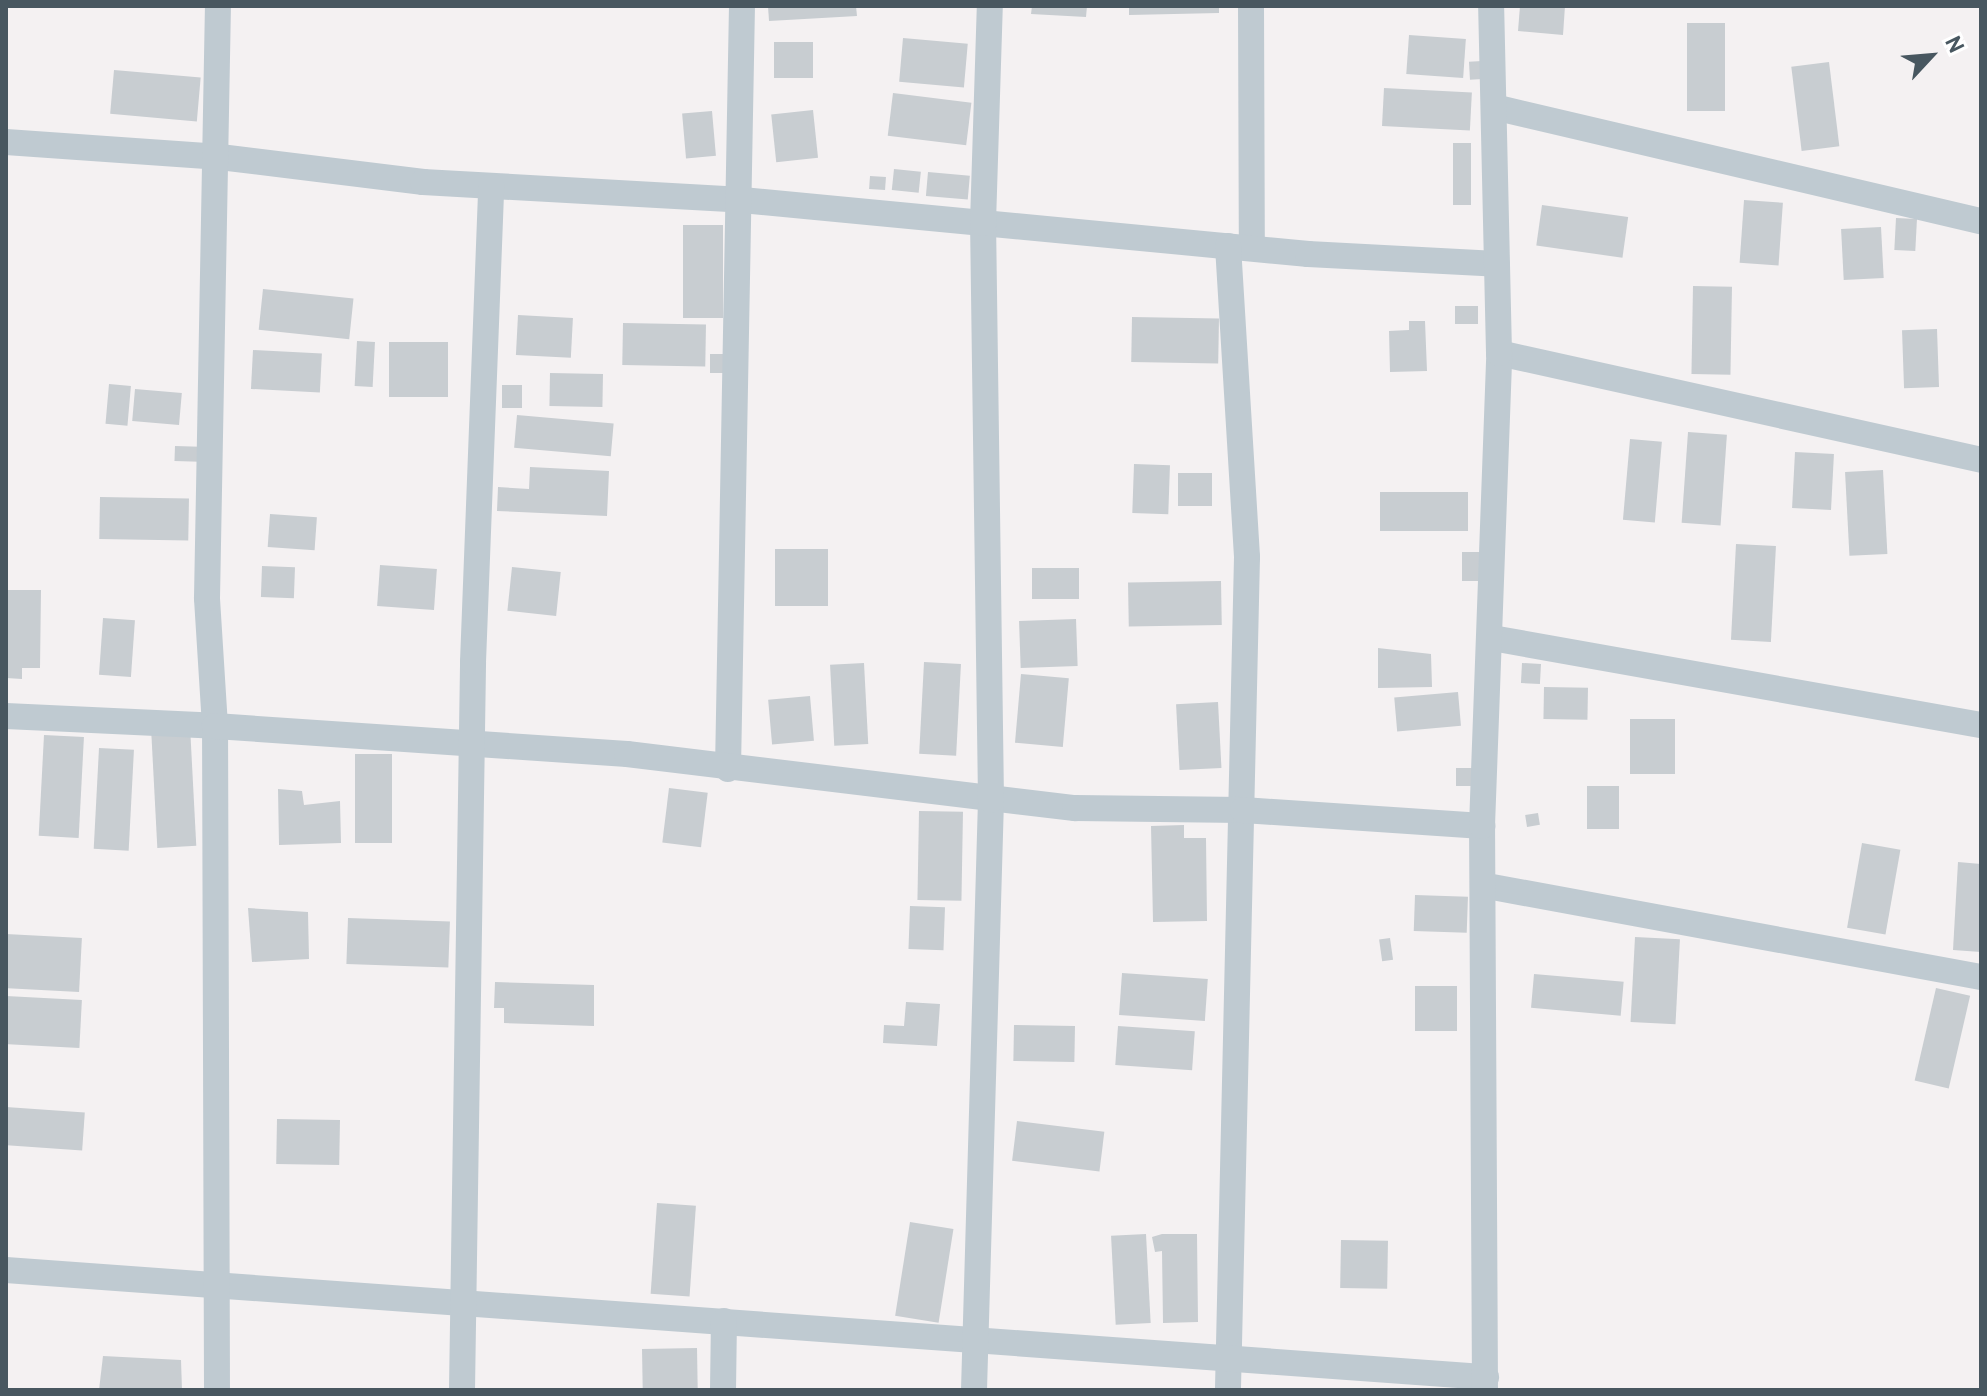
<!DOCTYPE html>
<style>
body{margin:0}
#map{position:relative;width:1987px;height:1396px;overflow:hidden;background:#f4f1f2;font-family:Overpass,sans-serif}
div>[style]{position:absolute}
.building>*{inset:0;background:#c8cdd1;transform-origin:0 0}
.street>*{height:26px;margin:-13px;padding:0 13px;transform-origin:13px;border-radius:13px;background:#bfcad1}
span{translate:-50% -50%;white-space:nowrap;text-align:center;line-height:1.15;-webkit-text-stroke:8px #fff;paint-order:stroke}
.frame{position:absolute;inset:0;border:8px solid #485760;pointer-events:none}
.north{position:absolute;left:1891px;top:16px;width:80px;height:80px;-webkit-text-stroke:6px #fff;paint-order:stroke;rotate:64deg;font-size:22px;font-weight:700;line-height:32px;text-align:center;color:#485760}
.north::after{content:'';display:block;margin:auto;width:28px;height:36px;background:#485760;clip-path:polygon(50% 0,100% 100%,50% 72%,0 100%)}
</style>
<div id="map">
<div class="building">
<div style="clip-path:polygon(768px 6px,856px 6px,857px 16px,769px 21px)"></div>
<div style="clip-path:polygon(1032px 6px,1087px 6px,1086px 17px,1031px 14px)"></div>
<div style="clip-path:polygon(1129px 6px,1219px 6px,1219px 13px,1129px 15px)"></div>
<div style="clip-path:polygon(1520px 6px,1565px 6px,1563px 35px,1518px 31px)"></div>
<div style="left:1687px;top:23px;width:38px;height:88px"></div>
<div style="left:1409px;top:35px;width:57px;height:39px;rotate:4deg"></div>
<div style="left:903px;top:38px;width:65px;height:44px;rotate:5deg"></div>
<div style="left:774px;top:42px;width:39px;height:36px"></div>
<div style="left:1482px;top:61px;width:18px;height:13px;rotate:87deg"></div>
<div style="left:1829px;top:62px;width:85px;height:38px;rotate:83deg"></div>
<div style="left:114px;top:70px;width:87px;height:44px;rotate:5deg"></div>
<div style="left:1384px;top:88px;width:88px;height:38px;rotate:3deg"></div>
<div style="left:893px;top:93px;width:79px;height:43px;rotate:7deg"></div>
<div style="left:813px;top:110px;width:48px;height:42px;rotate:84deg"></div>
<div style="left:712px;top:111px;width:45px;height:30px;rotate:85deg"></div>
<div style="left:1453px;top:143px;width:18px;height:62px"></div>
<div style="left:894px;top:169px;width:27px;height:21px;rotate:6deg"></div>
<div style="left:928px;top:172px;width:42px;height:24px;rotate:5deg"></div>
<div style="left:870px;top:176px;width:16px;height:13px;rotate:4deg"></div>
<div style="left:1744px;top:200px;width:39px;height:63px;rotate:4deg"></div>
<div style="left:1542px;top:205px;width:87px;height:41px;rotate:8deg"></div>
<div style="left:1896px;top:218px;width:21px;height:32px;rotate:3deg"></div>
<div style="left:683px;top:225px;width:40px;height:93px"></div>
<div style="left:1881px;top:227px;width:51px;height:40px;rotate:87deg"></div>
<div style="left:1693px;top:286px;width:39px;height:88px;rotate:1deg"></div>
<div style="left:263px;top:289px;width:91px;height:41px;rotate:6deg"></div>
<div style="left:1455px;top:306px;width:23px;height:18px"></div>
<div style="left:518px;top:315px;width:55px;height:40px;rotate:3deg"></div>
<div style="left:1132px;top:317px;width:87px;height:45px;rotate:1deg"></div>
<div style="clip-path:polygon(1409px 321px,1425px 321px,1427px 371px,1390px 372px,1389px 331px,1409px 330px)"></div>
<div style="left:623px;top:323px;width:83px;height:42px;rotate:1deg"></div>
<div style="left:1937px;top:329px;width:58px;height:35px;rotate:88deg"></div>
<div style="left:357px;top:341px;width:18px;height:45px;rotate:3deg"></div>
<div style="left:389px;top:342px;width:59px;height:55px"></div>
<div style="left:253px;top:350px;width:69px;height:39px;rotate:3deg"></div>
<div style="left:710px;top:354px;width:14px;height:19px"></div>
<div style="left:550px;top:373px;width:53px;height:33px;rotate:1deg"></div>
<div style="left:109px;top:384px;width:22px;height:40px;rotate:5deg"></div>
<div style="left:502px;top:385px;width:20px;height:23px"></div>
<div style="left:135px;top:389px;width:47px;height:32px;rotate:5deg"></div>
<div style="left:517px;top:415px;width:97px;height:33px;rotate:5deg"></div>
<div style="left:1688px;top:432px;width:39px;height:91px;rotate:4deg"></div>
<div style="left:1630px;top:439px;width:32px;height:81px;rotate:5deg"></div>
<div style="left:175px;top:446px;width:25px;height:15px;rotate:2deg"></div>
<div style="left:1795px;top:452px;width:39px;height:56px;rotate:3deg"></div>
<div style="left:1134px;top:464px;width:36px;height:49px;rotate:2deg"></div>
<div style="clip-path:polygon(530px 467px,609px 471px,607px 516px,497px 511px,498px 487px,529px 489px)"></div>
<div style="left:1883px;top:470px;width:84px;height:38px;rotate:87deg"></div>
<div style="left:1212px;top:473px;width:33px;height:34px;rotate:90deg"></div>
<div style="left:1380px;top:492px;width:88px;height:39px"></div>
<div style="left:100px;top:497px;width:89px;height:42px;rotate:1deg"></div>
<div style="left:270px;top:514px;width:47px;height:33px;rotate:4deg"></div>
<div style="left:1736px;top:544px;width:40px;height:96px;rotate:3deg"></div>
<div style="left:828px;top:549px;width:57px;height:53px;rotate:90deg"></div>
<div style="left:1462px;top:552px;width:19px;height:29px"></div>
<div style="left:380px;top:565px;width:57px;height:41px;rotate:4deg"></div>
<div style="left:262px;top:566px;width:33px;height:31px;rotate:2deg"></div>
<div style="left:512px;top:567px;width:49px;height:44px;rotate:6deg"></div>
<div style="left:1032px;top:568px;width:47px;height:31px"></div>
<div style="left:1221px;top:581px;width:44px;height:93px;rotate:89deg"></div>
<div style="clip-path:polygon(6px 590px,41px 590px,40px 668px,22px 668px,22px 679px,6px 678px)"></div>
<div style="left:103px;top:618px;width:32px;height:57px;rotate:4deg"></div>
<div style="left:1076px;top:619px;width:47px;height:57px;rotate:88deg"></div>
<div style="clip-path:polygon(1378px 648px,1431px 654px,1432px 687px,1378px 688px)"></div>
<div style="left:924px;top:662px;width:37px;height:92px;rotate:3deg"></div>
<div style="left:864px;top:663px;width:81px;height:34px;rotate:87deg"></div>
<div style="left:1522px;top:663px;width:19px;height:20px;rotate:3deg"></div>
<div style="left:1021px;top:674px;width:48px;height:69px;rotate:5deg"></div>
<div style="left:1544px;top:687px;width:44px;height:32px;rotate:1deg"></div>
<div style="left:1458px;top:692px;width:34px;height:64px;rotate:85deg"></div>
<div style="left:810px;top:696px;width:45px;height:42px;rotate:85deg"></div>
<div style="left:1218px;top:702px;width:66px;height:42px;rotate:87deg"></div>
<div style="left:1675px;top:719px;width:55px;height:45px;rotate:90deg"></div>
<div style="left:190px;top:726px;width:120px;height:39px;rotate:87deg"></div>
<div style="left:44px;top:735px;width:40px;height:101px;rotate:3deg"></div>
<div style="left:99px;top:748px;width:35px;height:101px;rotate:3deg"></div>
<div style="left:355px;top:754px;width:37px;height:89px"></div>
<div style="left:1456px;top:768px;width:17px;height:18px"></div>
<div style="left:1587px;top:786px;width:32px;height:43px"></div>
<div style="left:669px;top:788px;width:39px;height:55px;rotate:7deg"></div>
<div style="clip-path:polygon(278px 789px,302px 791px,304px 805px,340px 801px,341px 843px,279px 845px)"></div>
<div style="left:919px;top:811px;width:44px;height:89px;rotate:1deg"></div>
<div style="left:1538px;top:813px;width:12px;height:13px;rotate:81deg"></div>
<div style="clip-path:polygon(1184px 825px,1184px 838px,1206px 838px,1207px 921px,1153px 922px,1151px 826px)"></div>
<div style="left:1862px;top:843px;width:39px;height:86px;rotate:10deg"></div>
<div style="clip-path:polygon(1958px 862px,1981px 864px,1981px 952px,1953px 950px)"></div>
<div style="left:1415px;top:895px;width:53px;height:36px;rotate:2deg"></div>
<div style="left:910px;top:906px;width:35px;height:43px;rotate:2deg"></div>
<div style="clip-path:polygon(248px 908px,308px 912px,309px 959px,252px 962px)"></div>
<div style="left:348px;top:918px;width:102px;height:46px;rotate:2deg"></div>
<div style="left:6px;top:934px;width:76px;height:54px;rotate:3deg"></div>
<div style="left:1635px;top:937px;width:45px;height:85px;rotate:3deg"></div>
<div style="left:1390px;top:938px;width:22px;height:11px;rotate:82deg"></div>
<div style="left:1122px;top:973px;width:86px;height:42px;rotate:4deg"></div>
<div style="left:1534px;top:974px;width:90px;height:34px;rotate:5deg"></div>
<div style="clip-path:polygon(495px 982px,594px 985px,594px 1026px,504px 1023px,504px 1008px,494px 1008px)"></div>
<div style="left:1415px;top:986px;width:42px;height:45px"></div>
<div style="left:1936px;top:988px;width:35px;height:95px;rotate:13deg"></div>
<div style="left:6px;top:996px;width:76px;height:48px;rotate:3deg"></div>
<div style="clip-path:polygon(906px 1002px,940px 1004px,937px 1046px,883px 1043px,884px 1025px,904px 1026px)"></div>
<div style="left:1014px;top:1025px;width:61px;height:36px;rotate:1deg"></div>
<div style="left:1118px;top:1026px;width:77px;height:39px;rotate:4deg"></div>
<div style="left:6px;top:1107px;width:79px;height:38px;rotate:4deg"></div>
<div style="left:277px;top:1119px;width:63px;height:45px;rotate:1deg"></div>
<div style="left:1017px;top:1121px;width:88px;height:40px;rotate:7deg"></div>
<div style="left:657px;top:1203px;width:39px;height:91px;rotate:4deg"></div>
<div style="left:910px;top:1222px;width:44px;height:95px;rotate:9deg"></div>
<div style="left:1146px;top:1234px;width:89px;height:35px;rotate:87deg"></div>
<div style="clip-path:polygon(1162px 1234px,1197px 1234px,1198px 1322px,1163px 1323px,1162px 1251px,1155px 1252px,1152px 1237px)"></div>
<div style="left:1341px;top:1240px;width:47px;height:48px;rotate:1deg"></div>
<div style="left:697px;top:1348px;width:42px;height:55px;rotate:89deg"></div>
<div style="clip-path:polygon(103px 1356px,181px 1360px,182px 1390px,99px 1390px)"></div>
</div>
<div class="street">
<div style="left:1251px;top:6px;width:242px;rotate:89.8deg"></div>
<div style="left:1498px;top:108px;width:496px;rotate:13.2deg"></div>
<div style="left:6px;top:142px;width:215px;rotate:4deg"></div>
<div style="left:220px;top:157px;width:205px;rotate:7deg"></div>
<div style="left:423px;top:182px;width:320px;rotate:3.2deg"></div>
<div style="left:742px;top:200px;width:569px;rotate:5.45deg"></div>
<div style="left:1308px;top:254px;width:189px;rotate:3deg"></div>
<div style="left:1228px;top:246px;width:312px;rotate:86.5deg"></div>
<div style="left:1247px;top:557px;width:833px;rotate:91.31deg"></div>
<div style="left:1499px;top:353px;width:494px;rotate:12.5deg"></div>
<div style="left:1492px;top:638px;width:497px;rotate:10.1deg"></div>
<div style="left:6px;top:716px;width:209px;rotate:2.7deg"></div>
<div style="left:215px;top:726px;width:128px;rotate:-93.6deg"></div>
<div style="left:207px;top:598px;width:592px;rotate:-88.94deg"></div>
<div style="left:728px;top:769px;width:763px;rotate:-88.95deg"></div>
<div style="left:1487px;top:886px;width:502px;rotate:10.44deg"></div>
<div style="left:6px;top:1270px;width:1484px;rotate:4.14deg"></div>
<div style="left:217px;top:1390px;width:664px;rotate:-90.17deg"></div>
<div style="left:215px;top:726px;width:413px;rotate:3.9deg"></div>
<div style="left:627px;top:754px;width:451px;rotate:6.9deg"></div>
<div style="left:1075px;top:808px;width:168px;rotate:0.7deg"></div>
<div style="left:1243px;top:810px;width:240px;rotate:3.8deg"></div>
<div style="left:462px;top:1390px;width:728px;rotate:-89.13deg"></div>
<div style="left:473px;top:662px;width:476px;rotate:-87.8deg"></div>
<div style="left:723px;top:1390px;width:69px;rotate:-89.2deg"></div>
<div style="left:974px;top:1390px;width:590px;rotate:-88.35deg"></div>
<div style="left:991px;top:800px;width:577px;rotate:-90.79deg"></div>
<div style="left:983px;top:223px;width:217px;rotate:-88.2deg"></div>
<div style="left:1485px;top:1390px;width:564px;rotate:-90.3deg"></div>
<div style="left:1482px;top:826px;width:473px;rotate:-87.9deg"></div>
<div style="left:1499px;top:353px;width:347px;rotate:-91.3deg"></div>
</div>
<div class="frame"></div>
<div class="north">N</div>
</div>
